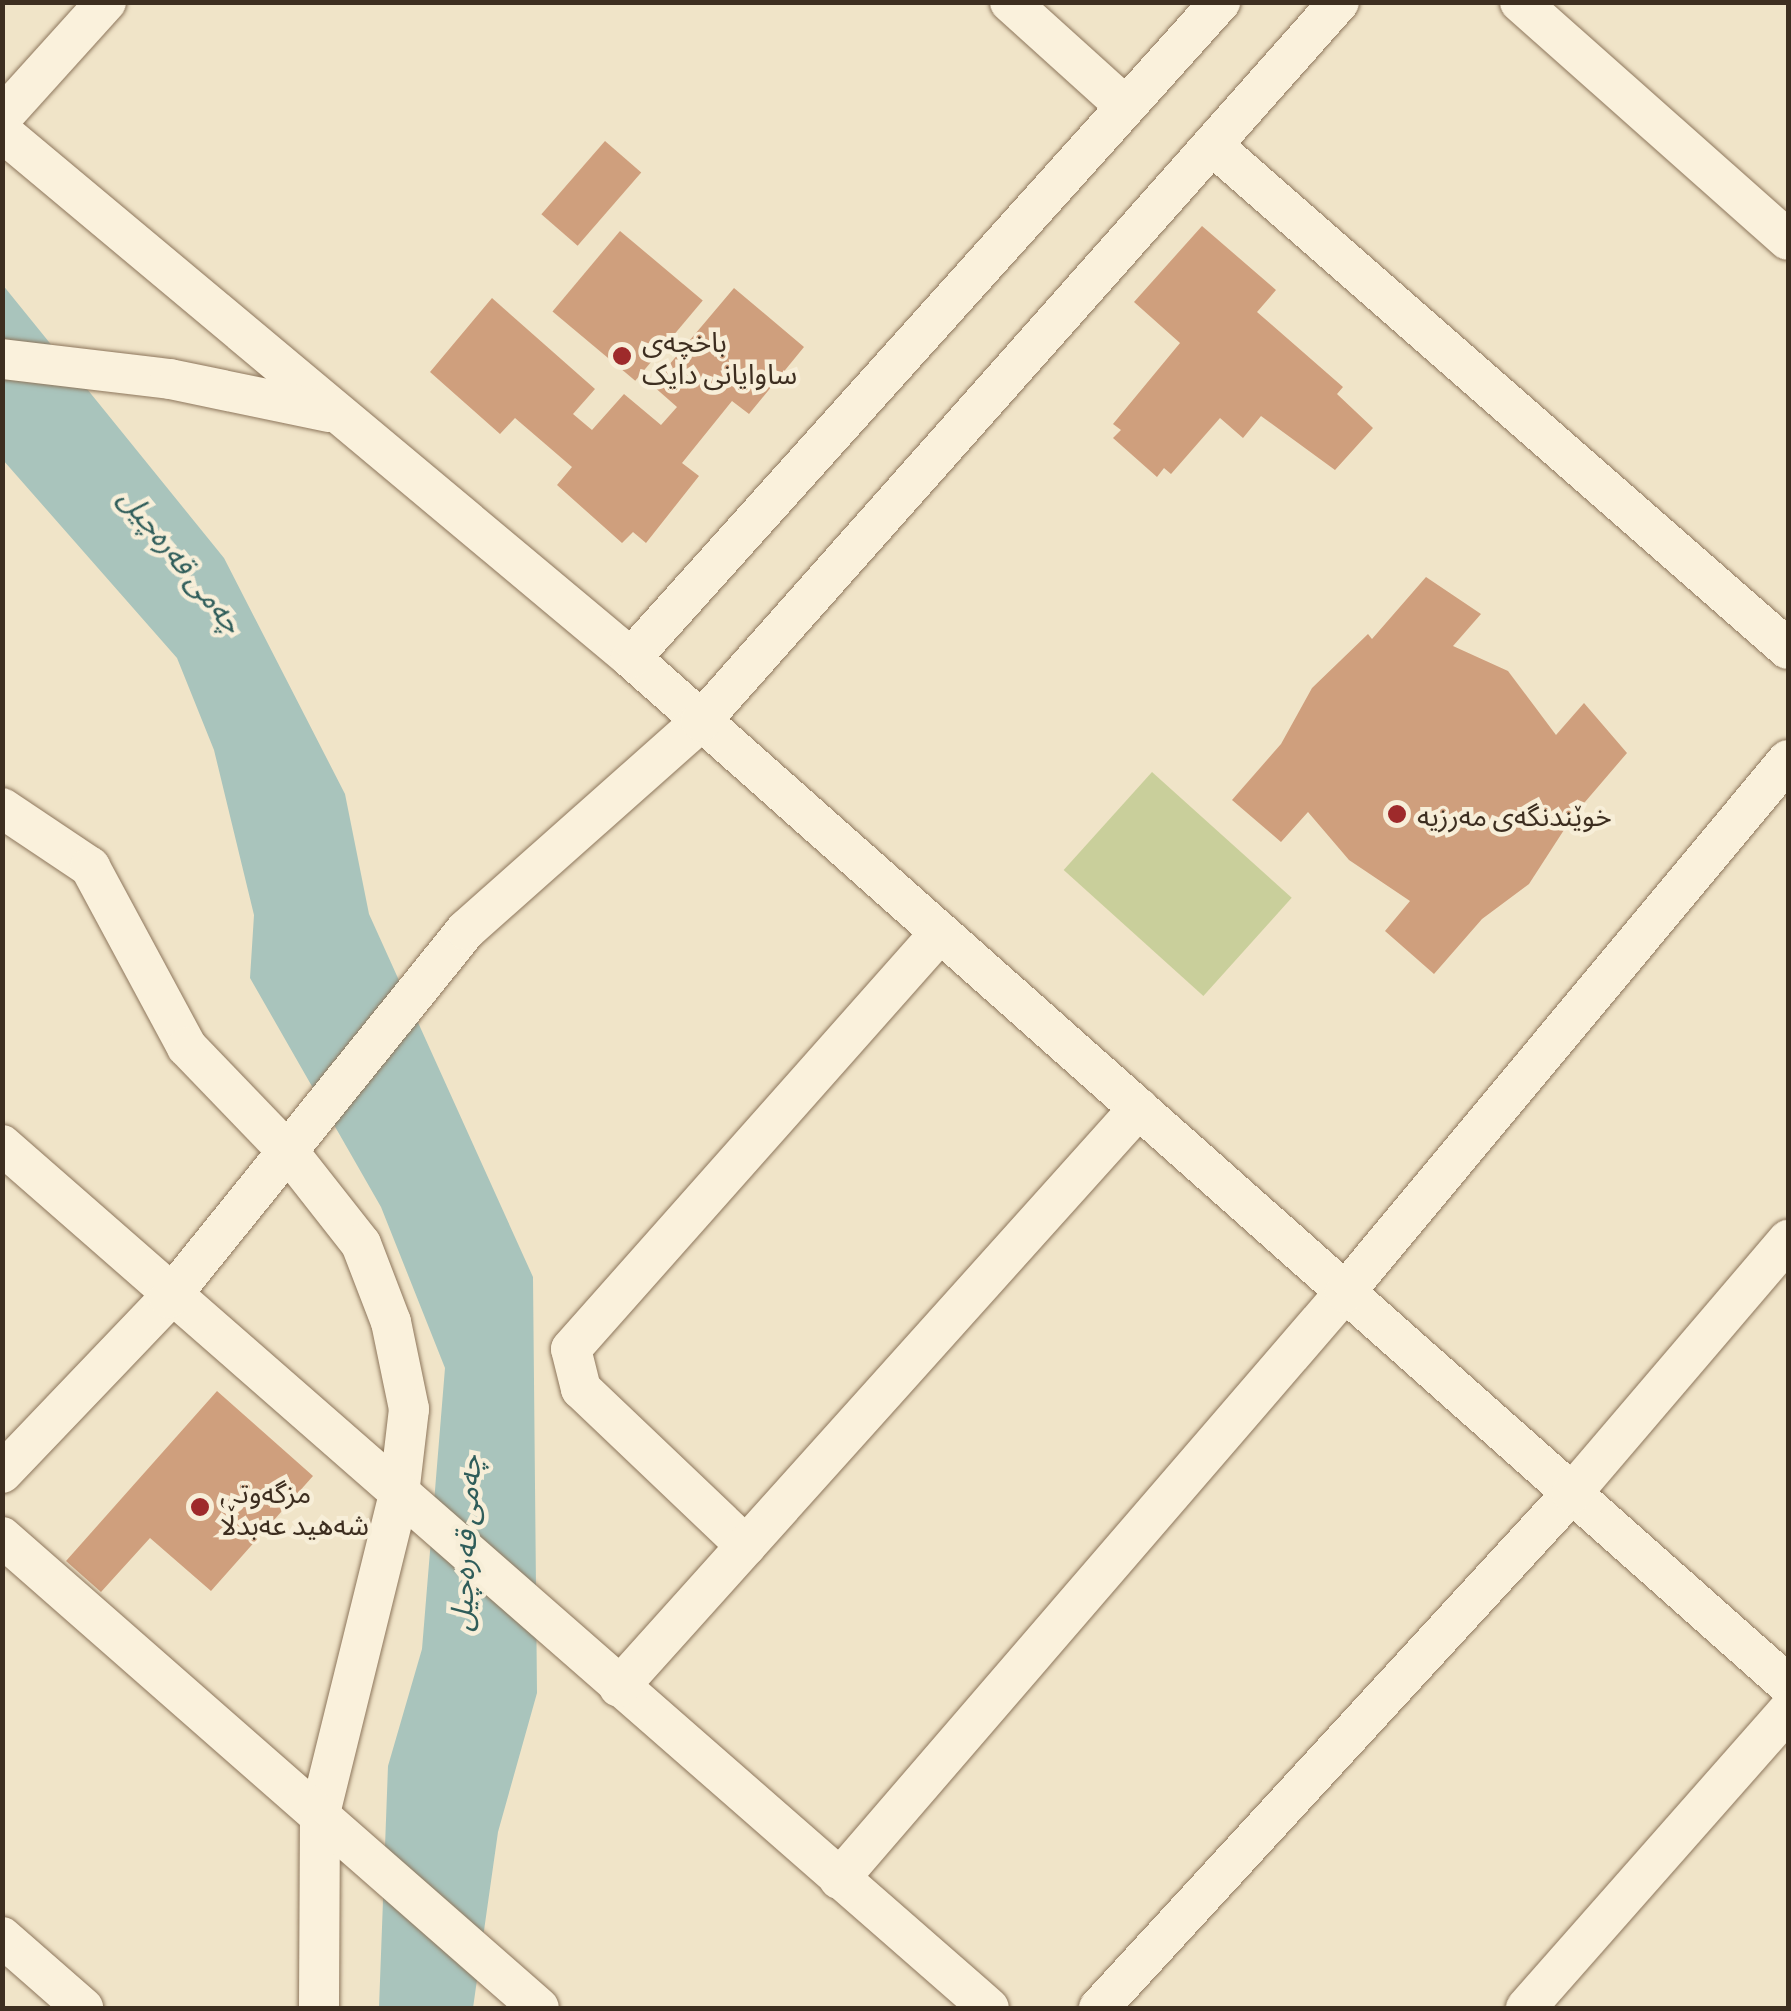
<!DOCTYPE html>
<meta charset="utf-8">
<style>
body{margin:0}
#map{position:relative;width:1791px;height:2011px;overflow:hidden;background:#f0e4c8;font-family:Literata,"Noto Sans Arabic",serif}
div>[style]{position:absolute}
.green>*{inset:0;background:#c9cf9b;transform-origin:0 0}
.water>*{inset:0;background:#a9c4bc}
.building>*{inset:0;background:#cf9f7d;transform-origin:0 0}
.roads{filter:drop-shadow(0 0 2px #8d765c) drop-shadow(0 0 2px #8d765c)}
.minor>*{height:40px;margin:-20px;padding:0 20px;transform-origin:20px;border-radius:20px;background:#faf1dc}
.dots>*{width:28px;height:28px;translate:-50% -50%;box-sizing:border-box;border:5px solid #f7eed8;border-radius:50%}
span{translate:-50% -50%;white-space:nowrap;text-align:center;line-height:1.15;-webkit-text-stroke:9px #f7eed8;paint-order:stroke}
.poi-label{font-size:28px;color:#3d2e20}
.left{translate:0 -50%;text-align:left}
.water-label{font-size:30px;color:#2f5d5a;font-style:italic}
.frame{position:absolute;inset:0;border:5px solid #3d2e20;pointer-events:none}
</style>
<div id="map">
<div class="green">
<div style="left:1152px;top:772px;width:188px;height:132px;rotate:42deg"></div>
</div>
<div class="water">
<div style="clip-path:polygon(2px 284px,224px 558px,345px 794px,369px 914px,533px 1277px,537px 1693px,498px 1832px,473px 2008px,379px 2008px,388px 1766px,422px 1649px,445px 1368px,381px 1207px,250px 978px,254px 915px,214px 750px,177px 658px,3px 460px)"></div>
</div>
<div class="building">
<div style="left:605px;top:141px;width:48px;height:97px;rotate:41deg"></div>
<div style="clip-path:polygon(1202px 226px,1276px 290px,1257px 312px,1343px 387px,1337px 394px,1373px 428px,1335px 470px,1261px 416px,1243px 438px,1220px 418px,1171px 474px,1164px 468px,1157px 477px,1113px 438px,1121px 430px,1113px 424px,1180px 343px,1134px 302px)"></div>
<div style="left:620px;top:231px;width:108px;height:105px;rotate:40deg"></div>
<div style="clip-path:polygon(734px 288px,804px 347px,749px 414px,732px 401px,682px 463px,699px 476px,646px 543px,633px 532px,622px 543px,557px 485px,572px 467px,515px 418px,500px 434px,430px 372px,492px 298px,595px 389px,573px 414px,592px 430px,624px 394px,661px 425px,677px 407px,652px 385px)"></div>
<div style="clip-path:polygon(1426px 577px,1481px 614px,1453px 646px,1508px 671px,1556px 735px,1584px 703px,1627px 753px,1573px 816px,1529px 884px,1482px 919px,1434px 974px,1385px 931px,1410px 901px,1349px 860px,1308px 812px,1281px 842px,1232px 800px,1281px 744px,1312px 688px,1368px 634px,1372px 639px)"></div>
<div style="clip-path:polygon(217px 1391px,313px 1476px,211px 1591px,150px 1538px,101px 1592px,66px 1561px)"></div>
</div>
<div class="roads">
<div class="minor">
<div style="left:1010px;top:2px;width:155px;rotate:42.1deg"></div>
<div style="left:1520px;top:2px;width:358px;rotate:41.6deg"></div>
<div style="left:2px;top:117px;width:155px;rotate:-47.9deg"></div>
<div style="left:2px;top:132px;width:820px;rotate:39.9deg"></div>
<div style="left:631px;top:658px;width:1547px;rotate:41.59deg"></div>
<div style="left:1212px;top:145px;width:765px;rotate:41.19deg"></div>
<div style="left:2px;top:359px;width:169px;rotate:6.8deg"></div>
<div style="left:170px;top:379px;width:163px;rotate:11.7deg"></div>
<div style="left:631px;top:658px;width:882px;rotate:-48.08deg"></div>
<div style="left:2px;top:808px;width:106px;rotate:33.8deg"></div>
<div style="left:90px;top:867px;width:204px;rotate:61.7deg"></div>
<div style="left:187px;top:1047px;width:150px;rotate:46.1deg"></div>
<div style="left:291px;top:1155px;width:113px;rotate:51.8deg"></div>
<div style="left:361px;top:1244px;width:84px;rotate:69deg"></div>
<div style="left:391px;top:1322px;width:89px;rotate:78.3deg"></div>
<div style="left:409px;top:1409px;width:86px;rotate:96.7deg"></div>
<div style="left:399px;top:1494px;width:330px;rotate:103.9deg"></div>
<div style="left:320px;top:1814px;width:194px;rotate:90.3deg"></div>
<div style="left:2px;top:1145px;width:1311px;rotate:41.17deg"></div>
<div style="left:2px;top:1473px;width:242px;rotate:-46.3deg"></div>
<div style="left:169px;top:1298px;width:473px;rotate:-51.1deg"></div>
<div style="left:466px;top:930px;width:314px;rotate:-41.6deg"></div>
<div style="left:701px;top:721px;width:961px;rotate:-48.42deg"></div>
<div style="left:2px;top:1537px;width:714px;rotate:41.25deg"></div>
<div style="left:746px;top:1546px;width:228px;rotate:-136.4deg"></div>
<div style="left:581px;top:1389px;width:41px;rotate:-104deg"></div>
<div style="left:571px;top:1349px;width:556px;rotate:-48.43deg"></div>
<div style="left:619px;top:1687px;width:778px;rotate:-48.07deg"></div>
<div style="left:839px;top:1879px;width:775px;rotate:-49.24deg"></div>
<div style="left:1345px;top:1292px;width:692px;rotate:-50.22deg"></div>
<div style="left:2px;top:1937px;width:108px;rotate:41.2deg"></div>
<div style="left:1099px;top:2008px;width:699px;rotate:-47.43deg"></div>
<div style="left:1572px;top:1493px;width:333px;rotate:-49.5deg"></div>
<div style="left:1526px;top:2008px;width:396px;rotate:-48.6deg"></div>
</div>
</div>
<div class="dots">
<div style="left:622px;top:356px;background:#9e2a2b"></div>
<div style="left:1397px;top:814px;background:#9e2a2b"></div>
<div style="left:200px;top:1507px;background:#9e2a2b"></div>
</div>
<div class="poi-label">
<span class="left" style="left:642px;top:356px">باخچەی<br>ساوایانی دایک</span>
<span class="left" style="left:1417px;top:814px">خوێندنگەی مەرزیە</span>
<span class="left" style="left:220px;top:1507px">مزگەوتی<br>شەهید عەبدڵا</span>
</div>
<div class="water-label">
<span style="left:183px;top:559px;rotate:51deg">چەمی قەرەچیل</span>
<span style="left:463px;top:1543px;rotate:-87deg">چەمی قەرەچیل</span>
</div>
<div class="frame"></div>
</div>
